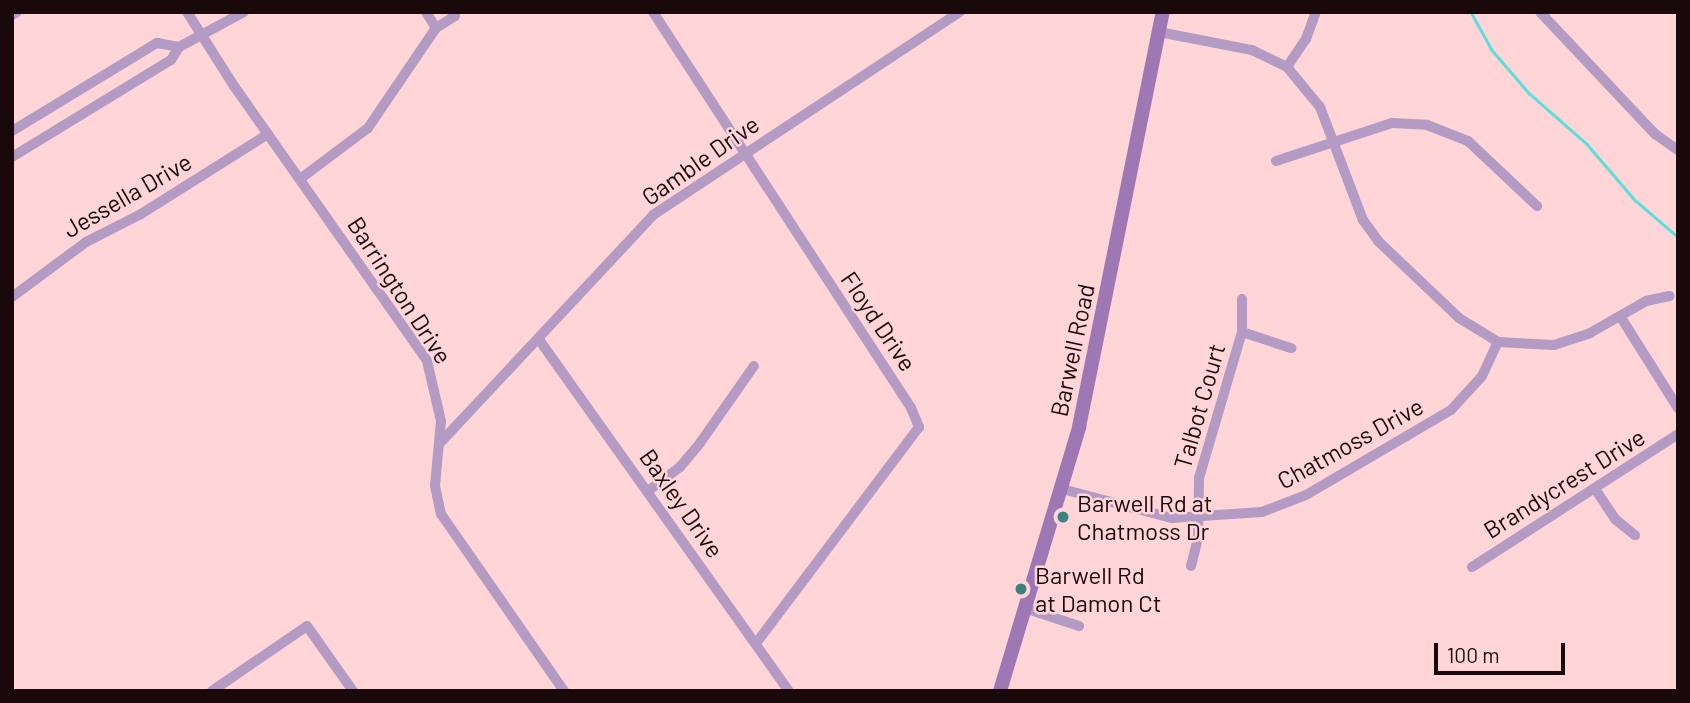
<!DOCTYPE html>
<style>
body{margin:0}
#map{position:relative;width:1690px;height:703px;overflow:hidden;background:#ffd5d8;font-family:Barlow,sans-serif}
div>[style]{position:absolute}
.stream>*{height:2.5px;margin:-1.25px;padding:0 1.25px;transform-origin:1.25px;border-radius:1.25px;background:#5adfdb}
.street>*{height:10px;margin:-5px;padding:0 5px;transform-origin:5px;border-radius:5px;background:#b49bc4}
.secondary>*{height:14px;margin:-7px;padding:0 7px;transform-origin:7px;border-radius:7px;background:#9e78b5}
.dots>*{width:19px;height:19px;translate:-50% -50%;box-sizing:border-box;border:4px solid #ffd5d8;border-radius:50%}
span{translate:-50% -50%;white-space:nowrap;text-align:center;line-height:1.15;-webkit-text-stroke:5px #ffd5d8;paint-order:stroke}
.street-label{font-size:24px;color:#19090b}
.poi-label{font-size:24px;color:#19090b}
.left{translate:0 -50%;text-align:left}
.frame{position:absolute;inset:0;border:14px solid #19090b;pointer-events:none}
.scale{position:absolute;left:1434px;top:643px;width:131px;height:32px;box-sizing:border-box;border:4px solid #19090b;border-top:0;padding-left:9px;font-size:21px;line-height:24px;white-space:nowrap;color:#19090b;-webkit-text-stroke:5px #ffd5d8;paint-order:stroke}
</style>
<div id="map">
<div class="stream">
<div style="left:1471px;top:12px;width:43px;rotate:61.1deg"></div>
<div style="left:1492px;top:50px;width:57px;rotate:49.3deg"></div>
<div style="left:1529px;top:93px;width:77px;rotate:41.3deg"></div>
<div style="left:1587px;top:144px;width:74px;rotate:49.4deg"></div>
<div style="left:1635px;top:200px;width:57px;rotate:40.7deg"></div>
</div>
<div class="street">
<div style="left:187px;top:12px;width:88px;rotate:57.6deg"></div>
<div style="left:234px;top:86px;width:336px;rotate:54.9deg"></div>
<div style="left:427px;top:361px;width:62px;rotate:76.9deg"></div>
<div style="left:441px;top:421px;width:65px;rotate:95.3deg"></div>
<div style="left:435px;top:486px;width:29px;rotate:78deg"></div>
<div style="left:441px;top:514px;width:216px;rotate:55.2deg"></div>
<div style="left:426px;top:12px;width:19px;rotate:58deg"></div>
<div style="left:653px;top:12px;width:473px;rotate:56.9deg"></div>
<div style="left:911px;top:408px;width:21px;rotate:67deg"></div>
<div style="left:919px;top:427px;width:271px;rotate:127deg"></div>
<div style="left:1540px;top:12px;width:168px;rotate:46.7deg"></div>
<div style="left:1655px;top:134px;width:28px;rotate:35deg"></div>
<div style="left:12px;top:15px;width:6px;rotate:-31deg"></div>
<div style="left:1159px;top:32px;width:95px;rotate:11deg"></div>
<div style="left:1252px;top:50px;width:39px;rotate:26deg"></div>
<div style="left:1287px;top:67px;width:52px;rotate:50.5deg"></div>
<div style="left:1320px;top:107px;width:121px;rotate:69.2deg"></div>
<div style="left:1363px;top:220px;width:26px;rotate:54deg"></div>
<div style="left:1378px;top:241px;width:112px;rotate:43.5deg"></div>
<div style="left:1459px;top:318px;width:46px;rotate:31.6deg"></div>
<div style="left:1498px;top:342px;width:56px;rotate:3.1deg"></div>
<div style="left:1554px;top:345px;width:38px;rotate:-18deg"></div>
<div style="left:1590px;top:333px;width:64px;rotate:-29.7deg"></div>
<div style="left:1646px;top:301px;width:24px;rotate:-12deg"></div>
<div style="left:1287px;top:67px;width:34px;rotate:-56deg"></div>
<div style="left:1306px;top:39px;width:29px;rotate:-70deg"></div>
<div style="left:12px;top:131px;width:170px;rotate:-31.3deg"></div>
<div style="left:157px;top:43px;width:22px;rotate:10deg"></div>
<div style="left:12px;top:157px;width:186px;rotate:-31.4deg"></div>
<div style="left:171px;top:60px;width:15px;rotate:-58deg"></div>
<div style="left:179px;top:47px;width:74px;rotate:-28.3deg"></div>
<div style="left:1276px;top:161px;width:122px;rotate:-18.1deg"></div>
<div style="left:1392px;top:123px;width:35px;rotate:3deg"></div>
<div style="left:1427px;top:125px;width:44px;rotate:21.3deg"></div>
<div style="left:1468px;top:141px;width:95px;rotate:43.3deg"></div>
<div style="left:300px;top:179px;width:85px;rotate:-36.9deg"></div>
<div style="left:368px;top:128px;width:121px;rotate:-55.8deg"></div>
<div style="left:436px;top:28px;width:22px;rotate:-32deg"></div>
<div style="left:455px;top:16px;width:4px;rotate:-117deg"></div>
<div style="left:12px;top:297px;width:92px;rotate:-36.6deg"></div>
<div style="left:86px;top:242px;width:62px;rotate:-27deg"></div>
<div style="left:141px;top:214px;width:150px;rotate:-32.2deg"></div>
<div style="left:1620px;top:316px;width:109px;rotate:57.8deg"></div>
<div style="left:1242px;top:332px;width:52px;rotate:18.1deg"></div>
<div style="left:540px;top:341px;width:430px;rotate:54.6deg"></div>
<div style="left:440px;top:443px;width:312px;rotate:-46.9deg"></div>
<div style="left:653px;top:215px;width:368px;rotate:-33.5deg"></div>
<div style="left:1062px;top:489px;width:114px;rotate:14.8deg"></div>
<div style="left:1172px;top:518px;width:90px;rotate:-3.8deg"></div>
<div style="left:1262px;top:512px;width:47px;rotate:-21.1deg"></div>
<div style="left:1306px;top:495px;width:168px;rotate:-30.4deg"></div>
<div style="left:1451px;top:410px;width:46px;rotate:-47.6deg"></div>
<div style="left:1482px;top:376px;width:38px;rotate:-65deg"></div>
<div style="left:1595px;top:489px;width:36px;rotate:56deg"></div>
<div style="left:1615px;top:519px;width:26px;rotate:39deg"></div>
<div style="left:648px;top:491px;width:40px;rotate:-37deg"></div>
<div style="left:680px;top:467px;width:31px;rotate:-50deg"></div>
<div style="left:700px;top:443px;width:94px;rotate:-55deg"></div>
<div style="left:1191px;top:566px;width:30px;rotate:-76deg"></div>
<div style="left:1198px;top:537px;width:59px;rotate:-89deg"></div>
<div style="left:1199px;top:478px;width:152px;rotate:-73.6deg"></div>
<div style="left:1242px;top:332px;width:33px;rotate:-90deg"></div>
<div style="left:1472px;top:567px;width:245px;rotate:-32.8deg"></div>
<div style="left:1024px;top:608px;width:58px;rotate:18.1deg"></div>
<div style="left:212px;top:691px;width:115px;rotate:-34.4deg"></div>
<div style="left:307px;top:626px;width:80px;rotate:54.7deg"></div>
</div>
<div class="secondary">
<div style="left:1000px;top:691px;width:276px;rotate:-73.3deg"></div>
<div style="left:1079px;top:427px;width:423px;rotate:-78.6deg"></div>
</div>
<div class="dots">
<div style="left:1063px;top:517px;background:#3b8381"></div>
<div style="left:1021px;top:589px;background:#3b8381"></div>
</div>
<div class="street-label">
<span style="left:700px;top:160px;rotate:-35deg">Gamble Drive</span>
<span style="left:127px;top:195px;rotate:-30deg">Jessella Drive</span>
<span style="left:400px;top:290px;rotate:57deg">Barrington Drive</span>
<span style="left:879px;top:321px;rotate:56deg">Floyd Drive</span>
<span style="left:1072px;top:350px;rotate:-78deg">Barwell Road</span>
<span style="left:1199px;top:406px;rotate:-74deg">Talbot Court</span>
<span style="left:1350px;top:443px;rotate:-29deg">Chatmoss Drive</span>
<span style="left:1564px;top:483px;rotate:-32deg">Brandycrest Drive</span>
<span style="left:682px;top:503px;rotate:55deg">Baxley Drive</span>
</div>
<div class="poi-label">
<span class="left" style="left:1077px;top:517px">Barwell Rd at<br>Chatmoss Dr</span>
<span class="left" style="left:1035px;top:589px">Barwell Rd<br>at Damon Ct</span>
</div>
<div class="frame"></div>
<div class="scale">100 m</div>
</div>
